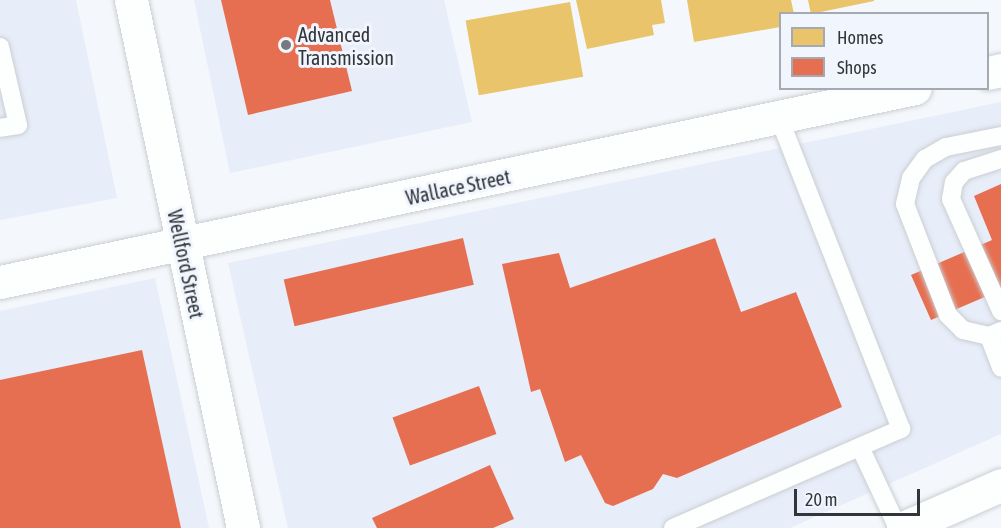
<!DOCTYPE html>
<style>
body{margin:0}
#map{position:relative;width:1001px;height:528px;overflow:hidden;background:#f4f7fb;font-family:"Asap Condensed",sans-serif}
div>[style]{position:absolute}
.built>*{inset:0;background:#e7eef9}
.homes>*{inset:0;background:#e9c46a;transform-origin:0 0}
.shops>*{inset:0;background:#e76f51;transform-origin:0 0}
.roads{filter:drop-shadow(0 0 2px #cbced2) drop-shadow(0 0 2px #cbced2)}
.lane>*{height:18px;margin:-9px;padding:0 9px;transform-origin:9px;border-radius:9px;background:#fdfefe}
.street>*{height:33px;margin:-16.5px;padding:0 16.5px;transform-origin:16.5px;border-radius:16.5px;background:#fdfefe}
.primary>*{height:33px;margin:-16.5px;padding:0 16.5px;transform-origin:16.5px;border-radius:16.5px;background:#fdfefe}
.dots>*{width:16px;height:16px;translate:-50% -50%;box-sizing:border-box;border:3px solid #f1f6fe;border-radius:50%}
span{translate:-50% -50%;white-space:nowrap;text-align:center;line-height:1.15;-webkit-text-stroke:6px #f1f6fe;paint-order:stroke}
.poi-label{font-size:20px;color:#32353a}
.left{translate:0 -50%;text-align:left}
.street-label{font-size:20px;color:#32353a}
.legend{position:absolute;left:779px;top:12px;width:210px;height:78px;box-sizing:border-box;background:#f1f6fe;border:2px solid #a5a9b0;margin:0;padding:8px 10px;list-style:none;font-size:18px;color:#32353a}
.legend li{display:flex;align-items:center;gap:12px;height:30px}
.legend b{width:30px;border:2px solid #a5a9b0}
.scale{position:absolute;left:794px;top:489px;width:126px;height:27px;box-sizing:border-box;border:3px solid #32353a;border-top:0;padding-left:8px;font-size:18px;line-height:21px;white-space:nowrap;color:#32353a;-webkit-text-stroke:4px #f1f6fe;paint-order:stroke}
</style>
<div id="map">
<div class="built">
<div style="clip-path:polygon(0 0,76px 0,117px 198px,0 220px)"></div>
<div style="clip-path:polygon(194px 0,444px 0,472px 122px,230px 173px)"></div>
<div style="clip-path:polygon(1001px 102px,1001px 434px,790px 528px,288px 528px,228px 263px)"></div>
<div style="clip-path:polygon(155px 278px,209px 528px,0 528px,0 311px)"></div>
</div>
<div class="homes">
<div style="clip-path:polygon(576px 0,661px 0,665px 23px,652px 25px,654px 35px,587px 49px)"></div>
<div style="clip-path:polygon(687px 0,791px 0,794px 14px,780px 14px,780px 27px,694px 42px)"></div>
<div style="clip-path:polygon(808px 0,874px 0,874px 1px,811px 14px)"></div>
<div style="left:570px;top:2px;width:76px;height:106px;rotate:80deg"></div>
</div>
<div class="shops">
<div style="clip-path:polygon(221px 0,330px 0,352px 91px,248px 115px)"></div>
<div style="clip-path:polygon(1001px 184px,1001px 290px,931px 320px,911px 275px,992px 240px,974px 196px)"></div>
<div style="left:463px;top:238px;width:48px;height:184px;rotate:77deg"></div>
<div style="clip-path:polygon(715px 238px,741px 312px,796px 292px,842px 407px,677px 478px,663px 474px,653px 489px,613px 506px,605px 503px,581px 455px,565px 462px,540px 389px,531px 392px,502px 264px,559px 253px,570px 288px)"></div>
<div style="clip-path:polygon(142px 350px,181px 528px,0 528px,0 380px)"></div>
<div style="left:479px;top:386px;width:51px;height:92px;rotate:70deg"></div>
<div style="clip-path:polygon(490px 465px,514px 519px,493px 528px,377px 528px,372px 518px)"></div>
</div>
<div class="roads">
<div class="lane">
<div style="left:0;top:47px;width:80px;rotate:77deg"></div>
<div style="left:18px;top:125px;width:18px;rotate:171deg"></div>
<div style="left:1001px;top:159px;width:39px;rotate:162deg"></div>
<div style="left:964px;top:171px;width:15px;rotate:132deg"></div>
<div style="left:954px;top:182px;width:17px;rotate:100deg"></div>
<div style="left:951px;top:199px;width:123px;rotate:65.9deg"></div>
<div style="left:1001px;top:331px;width:13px;rotate:157deg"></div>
<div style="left:989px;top:336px;width:34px;rotate:69deg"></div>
<div style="left:989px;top:336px;width:27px;rotate:-167deg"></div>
<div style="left:963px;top:330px;width:21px;rotate:-135deg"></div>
<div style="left:948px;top:315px;width:119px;rotate:-111.2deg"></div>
<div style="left:905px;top:204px;width:27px;rotate:-77deg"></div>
<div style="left:911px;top:178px;width:24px;rotate:-54deg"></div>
<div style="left:925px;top:159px;width:24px;rotate:-30deg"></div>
<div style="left:946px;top:147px;width:56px;rotate:-11.3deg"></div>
<div style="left:860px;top:447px;width:89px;rotate:64.9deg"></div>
<div style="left:673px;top:528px;width:249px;rotate:-23.5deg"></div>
<div style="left:901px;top:429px;width:334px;rotate:-111.4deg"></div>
</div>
<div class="street">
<div style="left:131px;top:0;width:540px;rotate:78.02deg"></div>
<div style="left:988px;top:73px;width:13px;rotate:-13deg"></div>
<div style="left:0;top:282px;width:935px;rotate:-11.97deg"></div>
</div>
<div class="primary">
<div style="left:903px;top:528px;width:107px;rotate:-23.7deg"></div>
</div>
</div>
<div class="dots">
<div style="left:286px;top:45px;background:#76797e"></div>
</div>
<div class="poi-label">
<span class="left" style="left:298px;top:46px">Advanced<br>Transmission</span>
</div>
<div class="street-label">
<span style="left:458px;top:187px;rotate:-12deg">Wallace Street</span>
<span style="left:186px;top:264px;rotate:78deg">Wellford Street</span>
</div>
<ul class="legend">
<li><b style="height:16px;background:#e9c46a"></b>Homes</li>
<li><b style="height:16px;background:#e76f51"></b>Shops</li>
</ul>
<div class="scale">20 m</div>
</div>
